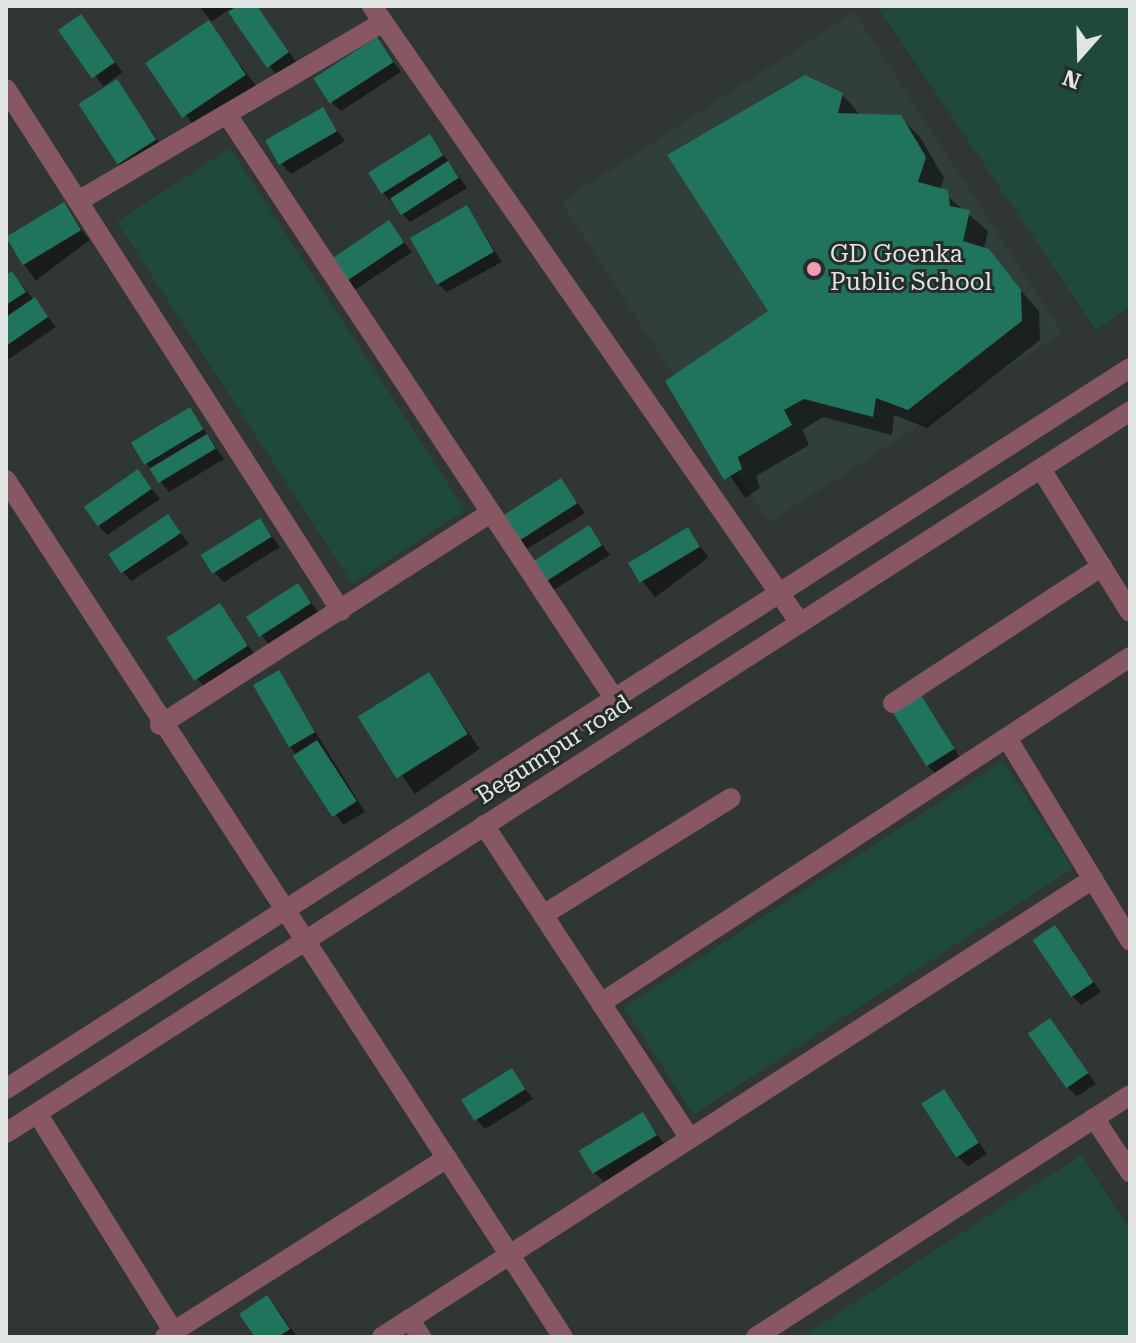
<!DOCTYPE html>
<style>
body{margin:0}
#map{position:relative;width:1136px;height:1343px;overflow:hidden;background:#303634;font-family:"Roboto Serif",serif}
div>[style]{position:absolute}
.built>*{inset:0;background:#313f3a;transform-origin:0 0}
.green>*{inset:0;background:#1f493c;transform-origin:0 0}
.shadow>*{inset:0;background:#0007;transform-origin:0 0}
.building>*{inset:0;background:#20735d;transform-origin:0 0}
.minor>*{height:20px;margin:-10px;padding:0 10px;transform-origin:10px;border-radius:10px;background:#875762}
.dots>*{width:22px;height:22px;translate:-50% -50%;box-sizing:border-box;border:4px solid #262c2a;border-radius:50%}
span{translate:-50% -50%;white-space:nowrap;text-align:center;line-height:1.15;-webkit-text-stroke:6px #262c2a;paint-order:stroke}
.poi-label{font-size:24px;color:#e1e5e3}
.left{translate:0 -50%;text-align:left}
.street-label{font-size:24px;color:#e1e5e3}
.frame{position:absolute;inset:0;border:8px solid #e1e5e3;pointer-events:none}
.north{position:absolute;left:1040px;top:16px;width:80px;height:80px;-webkit-text-stroke:6px #262c2a;paint-order:stroke;rotate:200deg;font-size:22px;font-weight:700;line-height:32px;text-align:center;color:#e1e5e3}
.north::after{content:'';display:block;margin:auto;width:28px;height:36px;background:#e1e5e3;clip-path:polygon(50% 0,100% 100%,50% 72%,0 100%)}
</style>
<div id="map">
<div class="built">
<div style="left:854px;top:12px;width:382px;height:349px;rotate:57deg"></div>
</div>
<div class="green">
<div style="clip-path:polygon(877px 6px,1130px 6px,1130px 307px,1096px 330px)"></div>
<div style="left:230px;top:148px;width:432px;height:135px;rotate:57deg"></div>
<div style="left:1003px;top:761px;width:128px;height:452px;rotate:57deg"></div>
<div style="clip-path:polygon(1081px 1155px,1130px 1230px,1130px 1337px,802px 1337px)"></div>
</div>
<div class="shadow">
<div style="clip-path:polygon(199px 6px,257px 6px,297px 63px,277px 76px,229px 10px,209px 23px,259px 90px,198px 131px,148px 63px,211px 21px)"></div>
<div style="left:81px;top:17px;width:69px;height:24px;rotate:53deg"></div>
<div style="clip-path:polygon(377px 40px,401px 72px,341px 111px,331px 102px)"></div>
<div style="clip-path:polygon(117px 82px,164px 149px,128px 172px,118px 163px)"></div>
<div style="clip-path:polygon(842px 94px,861px 116px,900px 117px,920px 137px,944px 178px,940px 190px,988px 231px,984px 249px,1039px 311px,1040px 340px,927px 428px,894px 415px,892px 435px,823px 417px,802px 430px,809px 445px,756px 476px,760px 488px,745px 498px,667px 381px,771px 311px)"></div>
<div style="clip-path:polygon(322px 110px,345px 141px,291px 174px,282px 165px)"></div>
<div style="clip-path:polygon(430px 136px,467px 188px,410px 222px,383px 193px)"></div>
<div style="left:63px;top:205px;width:44px;height:67px;rotate:53deg"></div>
<div style="clip-path:polygon(467px 207px,502px 262px,447px 292px,437px 283px)"></div>
<div style="clip-path:polygon(389px 223px,412px 252px,353px 291px,343px 282px)"></div>
<div style="clip-path:polygon(12px 273px,56px 327px,6px 361px,6px 277px)"></div>
<div style="clip-path:polygon(190px 410px,224px 459px,169px 492px,145px 462px)"></div>
<div style="clip-path:polygon(138px 472px,160px 499px,107px 535px,98px 525px)"></div>
<div style="clip-path:polygon(561px 480px,585px 513px,527px 549px,517px 539px)"></div>
<div style="clip-path:polygon(167px 516px,189px 544px,131px 581px,122px 571px)"></div>
<div style="clip-path:polygon(260px 520px,280px 547px,224px 582px,215px 573px)"></div>
<div style="clip-path:polygon(589px 527px,610px 555px,552px 591px,542px 581px)"></div>
<div style="left:688px;top:530px;width:34px;height:67px;rotate:53deg"></div>
<div style="left:298px;top:585px;width:35px;height:59px;rotate:53deg"></div>
<div style="clip-path:polygon(219px 606px,256px 656px,207px 689px,198px 680px)"></div>
<div style="clip-path:polygon(279px 673px,365px 812px,343px 825px,290px 746px)"></div>
<div style="left:428px;top:675px;width:90px;height:79px;rotate:55deg"></div>
<div style="clip-path:polygon(919px 695px,961px 759px,936px 774px,926px 764px)"></div>
<div style="clip-path:polygon(1055px 928px,1101px 992px,1081px 1005px,1072px 996px)"></div>
<div style="clip-path:polygon(1050px 1020px,1096px 1084px,1077px 1096px,1067px 1087px)"></div>
<div style="clip-path:polygon(511px 1071px,533px 1099px,485px 1129px,476px 1119px)"></div>
<div style="clip-path:polygon(944px 1092px,987px 1154px,968px 1166px,958px 1157px)"></div>
<div style="clip-path:polygon(643px 1115px,665px 1145px,604px 1182px,595px 1173px)"></div>
<div style="clip-path:polygon(266px 1298px,276px 1307px,297px 1337px,258px 1337px)"></div>
</div>
<div class="building">
<div style="clip-path:polygon(237px 6px,257px 6px,289px 52px,267px 68px,228px 12px)"></div>
<div style="left:81px;top:14px;width:59px;height:28px;rotate:55deg"></div>
<div style="left:209px;top:20px;width:66px;height:77px;rotate:56deg"></div>
<div style="left:377px;top:37px;width:30px;height:76px;rotate:57deg"></div>
<div style="clip-path:polygon(805px 75px,843px 93px,838px 113px,901px 115px,926px 157px,918px 182px,948px 190px,950px 206px,970px 210px,963px 241px,989px 249px,1021px 290px,1022px 321px,908px 410px,876px 398px,873px 417px,804px 399px,784px 410px,792px 425px,738px 457px,742px 469px,724px 480px,665px 381px,768px 311px,667px 155px)"></div>
<div style="left:117px;top:79px;width:72px;height:46px;rotate:57deg"></div>
<div style="left:323px;top:107px;width:28px;height:67px;rotate:60deg"></div>
<div style="left:430px;top:134px;width:25px;height:73px;rotate:58deg"></div>
<div style="left:448px;top:161px;width:20px;height:69px;rotate:57deg"></div>
<div style="left:64px;top:202px;width:33px;height:68px;rotate:59deg"></div>
<div style="left:467px;top:205px;width:54px;height:66px;rotate:60deg"></div>
<div style="left:389px;top:220px;width:27px;height:74px;rotate:56deg"></div>
<div style="clip-path:polygon(12px 271px,26px 292px,6px 305px,6px 275px)"></div>
<div style="clip-path:polygon(35px 297px,48px 317px,6px 346px,6px 317px)"></div>
<div style="left:190px;top:407px;width:26px;height:69px;rotate:59deg"></div>
<div style="left:207px;top:434px;width:17px;height:67px;rotate:59deg"></div>
<div style="left:138px;top:469px;width:24px;height:66px;rotate:55deg"></div>
<div style="left:561px;top:478px;width:30px;height:72px;rotate:57deg"></div>
<div style="left:168px;top:514px;width:23px;height:72px;rotate:56deg"></div>
<div style="left:260px;top:518px;width:22px;height:70px;rotate:58deg"></div>
<div style="left:589px;top:525px;width:24px;height:71px;rotate:57deg"></div>
<div style="left:688px;top:527px;width:23px;height:70px;rotate:59deg"></div>
<div style="left:298px;top:583px;width:24px;height:62px;rotate:57deg"></div>
<div style="left:220px;top:603px;width:51px;height:64px;rotate:57deg"></div>
<div style="left:279px;top:670px;width:72px;height:30px;rotate:60deg"></div>
<div style="left:429px;top:672px;width:73px;height:84px;rotate:58deg"></div>
<div style="left:919px;top:692px;width:67px;height:33px;rotate:58deg"></div>
<div style="left:317px;top:740px;width:73px;height:29px;rotate:57deg"></div>
<div style="left:1055px;top:925px;width:69px;height:27px;rotate:56deg"></div>
<div style="left:1050px;top:1018px;width:67px;height:27px;rotate:55deg"></div>
<div style="left:512px;top:1068px;width:25px;height:60px;rotate:58deg"></div>
<div style="left:944px;top:1089px;width:64px;height:27px;rotate:57deg"></div>
<div style="left:643px;top:1112px;width:27px;height:75px;rotate:59deg"></div>
<div style="clip-path:polygon(267px 1295px,290px 1329px,278px 1337px,255px 1337px,239px 1314px)"></div>
</div>
<div class="minor">
<div style="left:372px;top:6px;width:751px;rotate:55.25deg"></div>
<div style="left:6px;top:89px;width:620px;rotate:57.31deg"></div>
<div style="left:228px;top:116px;width:698px;rotate:56.45deg"></div>
<div style="left:80px;top:200px;width:350px;rotate:-30.4deg"></div>
<div style="left:1041px;top:469px;width:168px;rotate:58.1deg"></div>
<div style="left:6px;top:480px;width:1022px;rotate:56.98deg"></div>
<div style="left:893px;top:703px;width:250px;rotate:-33.2deg"></div>
<div style="left:160px;top:725px;width:391px;rotate:-32.7deg"></div>
<div style="left:1007px;top:738px;width:237px;rotate:58.7deg"></div>
<div style="left:484px;top:825px;width:373px;rotate:56.7deg"></div>
<div style="left:543px;top:915px;width:221px;rotate:-31.9deg"></div>
<div style="left:601px;top:1003px;width:632px;rotate:-33.19deg"></div>
<div style="left:6px;top:1089px;width:1335px;rotate:-32.68deg"></div>
<div style="left:37px;top:1113px;width:264px;rotate:58deg"></div>
<div style="left:1094px;top:1118px;width:65px;rotate:56.3deg"></div>
<div style="left:6px;top:1133px;width:1336px;rotate:-32.71deg"></div>
<div style="left:409px;top:1319px;width:22px;rotate:56deg"></div>
<div style="left:165px;top:1337px;width:334px;rotate:-32.4deg"></div>
<div style="left:382px;top:1337px;width:846px;rotate:-32.79deg"></div>
<div style="left:756px;top:1337px;width:445px;rotate:-32.9deg"></div>
</div>
<div class="dots">
<div style="left:814px;top:269px;background:#f29aaf"></div>
</div>
<div class="poi-label">
<span class="left" style="left:830px;top:269px">GD Goenka<br>Public School</span>
</div>
<div class="street-label">
<span style="left:554px;top:750px;rotate:-33deg">Begumpur road</span>
</div>
<div class="frame"></div>
<div class="north">N</div>
</div>
